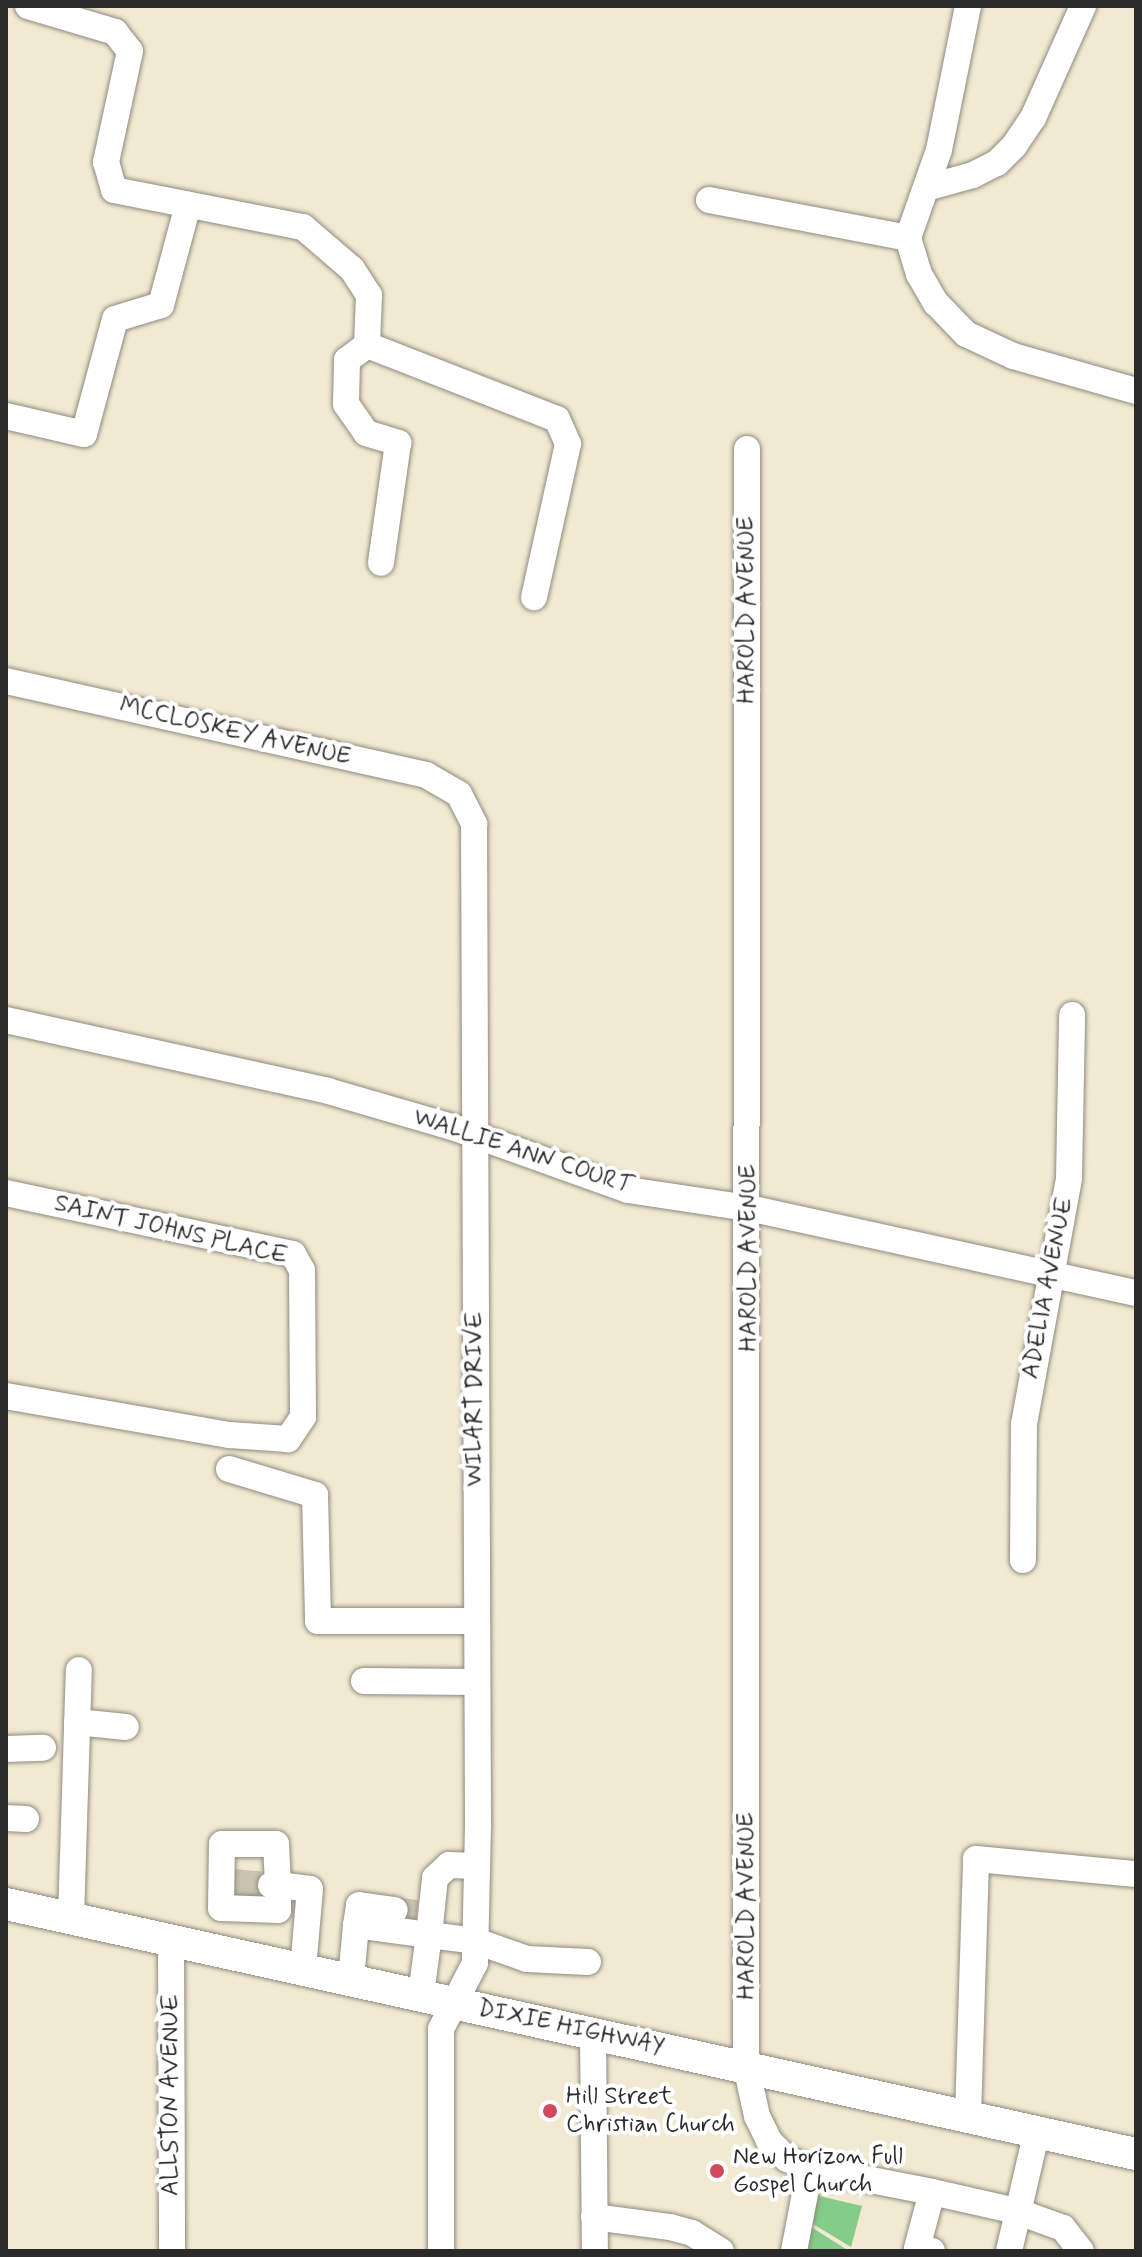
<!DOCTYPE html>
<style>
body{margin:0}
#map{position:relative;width:1142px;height:2257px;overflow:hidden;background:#f2e9d2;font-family:Mynerve,sans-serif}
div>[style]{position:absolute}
.green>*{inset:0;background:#83cc89}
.minor-tunnel>*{height:26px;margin-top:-13px;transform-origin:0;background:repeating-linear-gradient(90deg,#cac3b1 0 26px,transparent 0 39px)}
.roads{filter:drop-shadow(0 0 2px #8e8a7e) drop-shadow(0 0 2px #8e8a7e)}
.minor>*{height:26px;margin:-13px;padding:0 13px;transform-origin:13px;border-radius:13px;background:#fff}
.major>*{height:32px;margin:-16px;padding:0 16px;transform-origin:16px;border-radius:16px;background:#fff}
.dots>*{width:22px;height:22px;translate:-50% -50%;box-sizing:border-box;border:4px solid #fff;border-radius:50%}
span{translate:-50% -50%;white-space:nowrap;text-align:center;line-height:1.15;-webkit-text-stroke:8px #fff;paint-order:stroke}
.street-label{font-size:24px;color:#2b2b2b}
.poi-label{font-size:24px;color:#2b2b2b}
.left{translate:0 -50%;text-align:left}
.frame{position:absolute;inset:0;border:8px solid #2b2b2b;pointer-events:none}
</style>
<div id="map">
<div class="green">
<div style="clip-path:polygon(815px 2195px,862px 2206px,851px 2247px,808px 2221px)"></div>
<div style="clip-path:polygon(808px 2225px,849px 2251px,799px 2251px)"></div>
</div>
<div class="minor-tunnel">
<div style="left:234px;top:1882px;width:37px;rotate:5deg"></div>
<div style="left:395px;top:1910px;width:22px;rotate:8deg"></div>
</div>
<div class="roads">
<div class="minor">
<div style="left:28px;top:6px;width:91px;rotate:16.6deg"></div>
<div style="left:115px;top:32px;width:24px;rotate:52deg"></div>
<div style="left:130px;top:51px;width:114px;rotate:102.2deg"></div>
<div style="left:106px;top:162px;width:29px;rotate:74deg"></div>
<div style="left:114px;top:190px;width:193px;rotate:11.1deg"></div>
<div style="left:303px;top:227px;width:65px;rotate:40.6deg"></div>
<div style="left:352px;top:269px;width:31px;rotate:57deg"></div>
<div style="left:369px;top:295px;width:50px;rotate:92.3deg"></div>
<div style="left:367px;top:345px;width:204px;rotate:21.3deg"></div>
<div style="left:557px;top:419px;width:27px;rotate:66deg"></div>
<div style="left:568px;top:444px;width:157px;rotate:102.5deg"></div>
<div style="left:926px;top:188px;width:49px;rotate:-15.5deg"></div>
<div style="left:973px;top:175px;width:27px;rotate:-27deg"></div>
<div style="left:997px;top:163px;width:24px;rotate:-45deg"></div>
<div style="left:1014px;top:146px;width:34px;rotate:-56deg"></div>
<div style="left:1033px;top:118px;width:123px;rotate:-65.9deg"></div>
<div style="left:709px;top:200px;width:203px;rotate:10.8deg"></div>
<div style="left:908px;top:238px;width:38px;rotate:73deg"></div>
<div style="left:919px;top:274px;width:34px;rotate:60deg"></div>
<div style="left:936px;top:303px;width:43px;rotate:45.9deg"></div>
<div style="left:966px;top:334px;width:52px;rotate:25.1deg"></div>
<div style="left:1013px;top:356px;width:128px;rotate:15.9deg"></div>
<div style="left:908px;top:238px;width:93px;rotate:-70.6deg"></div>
<div style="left:939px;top:150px;width:147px;rotate:-78.6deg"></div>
<div style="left:367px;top:345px;width:25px;rotate:143deg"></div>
<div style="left:347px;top:360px;width:44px;rotate:91.3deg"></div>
<div style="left:346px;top:404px;width:35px;rotate:55deg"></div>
<div style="left:366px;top:433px;width:34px;rotate:17deg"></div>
<div style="left:398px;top:443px;width:121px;rotate:98.1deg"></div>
<div style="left:6px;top:416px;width:80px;rotate:13deg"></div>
<div style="left:84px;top:434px;width:119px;rotate:-74.9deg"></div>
<div style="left:115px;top:319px;width:48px;rotate:-16.9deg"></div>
<div style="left:161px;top:305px;width:104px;rotate:-74.9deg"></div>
<div style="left:747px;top:449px;width:1617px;rotate:90.04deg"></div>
<div style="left:746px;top:2066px;width:51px;rotate:77.6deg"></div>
<div style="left:757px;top:2116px;width:28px;rotate:64deg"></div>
<div style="left:769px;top:2141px;width:25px;rotate:45deg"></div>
<div style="left:787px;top:2159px;width:25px;rotate:21deg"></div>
<div style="left:810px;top:2168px;width:124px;rotate:11.1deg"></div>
<div style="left:6px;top:681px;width:430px;rotate:12.6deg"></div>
<div style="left:426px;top:775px;width:38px;rotate:30deg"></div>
<div style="left:459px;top:794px;width:34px;rotate:63deg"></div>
<div style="left:474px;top:824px;width:1002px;rotate:89.77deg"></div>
<div style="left:478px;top:1826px;width:137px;rotate:91.3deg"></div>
<div style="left:475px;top:1963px;width:74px;rotate:117.3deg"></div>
<div style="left:441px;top:2029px;width:222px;rotate:90deg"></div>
<div style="left:6px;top:1020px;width:330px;rotate:12.4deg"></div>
<div style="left:328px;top:1091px;width:132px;rotate:16.2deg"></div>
<div style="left:455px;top:1128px;width:184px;rotate:19.7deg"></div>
<div style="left:628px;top:1190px;width:122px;rotate:8.5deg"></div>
<div style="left:749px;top:1208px;width:396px;rotate:12.4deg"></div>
<div style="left:6px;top:1193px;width:293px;rotate:12deg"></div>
<div style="left:293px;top:1254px;width:18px;rotate:61deg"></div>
<div style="left:302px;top:1270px;width:147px;rotate:89.6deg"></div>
<div style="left:303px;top:1417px;width:27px;rotate:124deg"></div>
<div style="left:288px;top:1439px;width:59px;rotate:-176.1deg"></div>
<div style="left:229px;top:1435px;width:226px;rotate:-170.1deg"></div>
<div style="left:229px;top:1469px;width:90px;rotate:16.8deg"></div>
<div style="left:315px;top:1495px;width:126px;rotate:88.6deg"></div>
<div style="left:318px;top:1621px;width:157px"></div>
<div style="left:1023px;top:1560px;width:136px;rotate:-89.6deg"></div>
<div style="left:1024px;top:1424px;width:250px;rotate:-79.6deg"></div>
<div style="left:1069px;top:1178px;width:163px;rotate:-88.9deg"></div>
<div style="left:364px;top:1681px;width:111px;rotate:0.5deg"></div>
<div style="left:77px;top:1722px;width:49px;rotate:5.8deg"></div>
<div style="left:6px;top:1749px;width:37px;rotate:-2deg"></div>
<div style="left:6px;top:1818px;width:20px;rotate:3deg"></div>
<div style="left:477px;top:1866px;width:28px;rotate:-178deg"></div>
<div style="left:449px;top:1865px;width:19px;rotate:137deg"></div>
<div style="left:435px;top:1878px;width:57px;rotate:96deg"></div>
<div style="left:429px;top:1935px;width:47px;rotate:7.3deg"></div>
<div style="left:476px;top:1941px;width:54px;rotate:19.4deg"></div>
<div style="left:527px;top:1959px;width:61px;rotate:2.8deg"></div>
<div style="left:271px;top:1885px;width:7px"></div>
<div style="left:278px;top:1885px;width:41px;rotate:-92.8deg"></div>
<div style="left:276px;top:1844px;width:54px;rotate:180deg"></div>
<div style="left:222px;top:1844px;width:64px;rotate:90.9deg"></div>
<div style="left:221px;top:1908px;width:57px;rotate:2deg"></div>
<div style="left:278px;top:1910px;width:25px;rotate:-90deg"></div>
<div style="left:278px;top:1885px;width:32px;rotate:7deg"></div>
<div style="left:310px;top:1889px;width:80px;rotate:95deg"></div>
<div style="left:71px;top:1919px;width:249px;rotate:-88.2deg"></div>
<div style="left:356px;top:1925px;width:20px;rotate:-81deg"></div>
<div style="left:359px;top:1905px;width:36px;rotate:8deg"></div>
<div style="left:171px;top:1940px;width:311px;rotate:89.8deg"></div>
<div style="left:351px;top:1979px;width:54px;rotate:-84.7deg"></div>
<div style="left:356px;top:1925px;width:74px;rotate:7.8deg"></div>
<div style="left:429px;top:1935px;width:60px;rotate:97.7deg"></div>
<div style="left:593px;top:2033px;width:218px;rotate:89.5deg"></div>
<div style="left:968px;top:2116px;width:257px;rotate:-88.2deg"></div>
<div style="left:976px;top:1859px;width:161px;rotate:5.4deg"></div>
<div style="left:594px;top:2217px;width:77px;rotate:7.5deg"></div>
<div style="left:670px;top:2227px;width:23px;rotate:15deg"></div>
<div style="left:692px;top:2233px;width:34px;rotate:32deg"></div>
<div style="left:794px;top:2251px;width:85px;rotate:-79.1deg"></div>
<div style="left:932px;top:2251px;width:15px;rotate:-169deg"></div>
<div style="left:917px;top:2248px;width:58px;rotate:-75deg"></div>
<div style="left:932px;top:2192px;width:86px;rotate:12.7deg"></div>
<div style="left:1016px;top:2211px;width:50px;rotate:19.9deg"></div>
<div style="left:1063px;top:2228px;width:29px;rotate:52deg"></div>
<div style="left:1009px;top:2251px;width:123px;rotate:-76.9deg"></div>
</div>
<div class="major">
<div style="left:6px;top:1904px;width:1157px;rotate:12.48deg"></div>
</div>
</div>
<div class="dots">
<div style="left:550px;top:2111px;background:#d1495b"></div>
<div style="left:717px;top:2171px;background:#d1495b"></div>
</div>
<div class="street-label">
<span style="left:747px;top:610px;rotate:-90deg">HAROLD AVENUE</span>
<span style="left:235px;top:732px;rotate:13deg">MCCLOSKEY AVENUE</span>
<span style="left:523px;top:1152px;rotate:18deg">WALLIE ANN COURT</span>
<span style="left:171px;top:1230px;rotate:13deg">SAINT JOHNS PLACE</span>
<span style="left:749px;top:1258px;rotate:-90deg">HAROLD AVENUE</span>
<span style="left:1048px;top:1288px;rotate:-79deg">ADELIA AVENUE</span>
<span style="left:475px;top:1399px;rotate:-90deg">WILART DRIVE</span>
<span style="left:747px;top:1906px;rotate:-90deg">HAROLD AVENUE</span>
<span style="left:571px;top:2028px;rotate:12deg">DIXIE HIGHWAY</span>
<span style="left:171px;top:2095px;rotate:-90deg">ALLSTON AVENUE</span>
</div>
<div class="poi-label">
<span class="left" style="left:566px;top:2111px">Hill Street<br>Christian Church</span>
<span class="left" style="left:733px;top:2171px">New Horizon Full<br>Gospel Church</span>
</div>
<div class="frame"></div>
</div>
